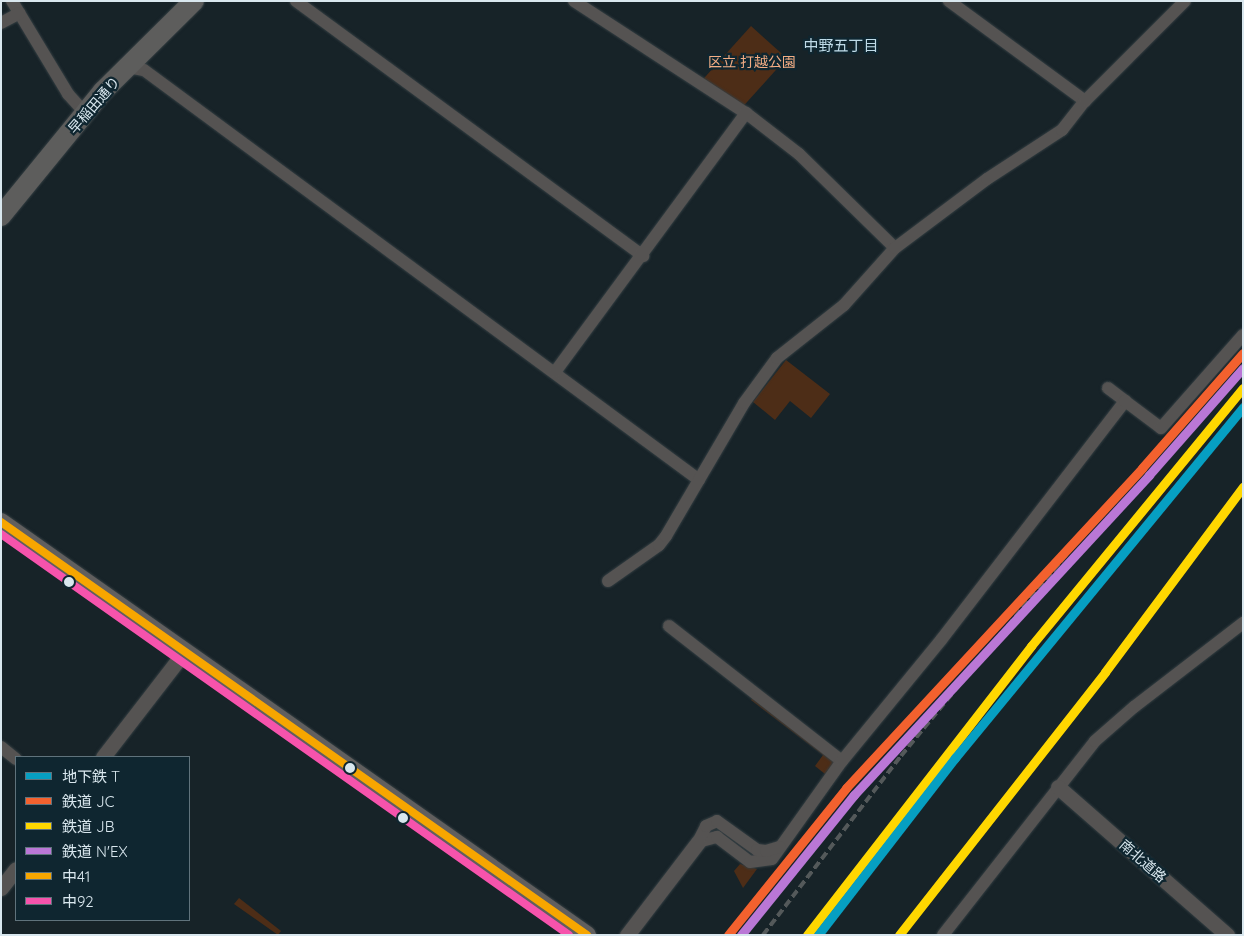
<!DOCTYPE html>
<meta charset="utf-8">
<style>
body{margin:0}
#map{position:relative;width:1244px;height:936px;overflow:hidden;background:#172328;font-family:Quicksand,"Noto Sans JP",sans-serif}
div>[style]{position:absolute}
.green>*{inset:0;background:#4d2d17;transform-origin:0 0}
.roads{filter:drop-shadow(0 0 1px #343e42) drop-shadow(0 0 1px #343e42)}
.minor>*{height:12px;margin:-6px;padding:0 6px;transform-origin:6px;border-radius:6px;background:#555352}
.tertiary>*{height:15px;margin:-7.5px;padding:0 7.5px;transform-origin:7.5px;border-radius:7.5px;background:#555352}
.secondary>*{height:18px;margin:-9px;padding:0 9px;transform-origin:9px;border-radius:9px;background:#615f5e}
.primary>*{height:20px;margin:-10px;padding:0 10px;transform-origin:10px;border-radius:10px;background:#5d5d5c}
.rail>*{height:4px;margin-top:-2px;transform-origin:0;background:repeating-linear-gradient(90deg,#54595a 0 8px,transparent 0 12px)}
.bus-1>*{height:8px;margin:-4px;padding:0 4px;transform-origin:4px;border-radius:4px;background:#f7a600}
.bus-2>*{height:8px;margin:-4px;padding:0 4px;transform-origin:4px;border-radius:4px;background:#f653ac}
.rail-1>*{height:9px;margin:-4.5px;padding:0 4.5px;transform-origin:4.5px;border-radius:4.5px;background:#f3612e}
.rail-2>*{height:9px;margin:-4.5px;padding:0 4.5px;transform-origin:4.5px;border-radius:4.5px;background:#ffd700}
.rail-3>*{height:9px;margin:-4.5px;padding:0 4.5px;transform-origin:4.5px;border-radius:4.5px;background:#ba77d6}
.metro-1>*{height:9px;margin:-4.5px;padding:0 4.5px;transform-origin:4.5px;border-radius:4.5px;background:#069fc2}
.dots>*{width:14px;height:14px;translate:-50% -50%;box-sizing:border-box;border:2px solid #0f2630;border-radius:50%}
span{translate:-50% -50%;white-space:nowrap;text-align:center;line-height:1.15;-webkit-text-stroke:4.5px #0f2630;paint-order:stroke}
.park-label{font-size:14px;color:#f4ad84}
.street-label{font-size:14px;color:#d9e7ee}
.neighbourhood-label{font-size:15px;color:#bfdbe8}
.frame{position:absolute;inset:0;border:2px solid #d9e7ee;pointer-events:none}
.legend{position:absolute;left:15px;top:756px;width:175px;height:165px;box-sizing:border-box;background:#0f2630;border:1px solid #60737c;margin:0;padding:6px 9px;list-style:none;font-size:15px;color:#d9e7ee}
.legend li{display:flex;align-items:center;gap:10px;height:25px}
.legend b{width:25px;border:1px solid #60737c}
</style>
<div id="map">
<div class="green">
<div style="left:751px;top:26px;width:48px;height:72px;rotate:42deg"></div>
<div style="clip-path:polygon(786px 360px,830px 394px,811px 418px,790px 401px,775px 420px,753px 402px)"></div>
<div style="clip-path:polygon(753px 697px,833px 758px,834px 763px,825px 774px,815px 766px,823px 755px,751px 700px)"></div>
<div style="clip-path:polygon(740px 864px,757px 869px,743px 888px,734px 871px)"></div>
<div style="clip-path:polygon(239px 898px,281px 931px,278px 935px,234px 904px)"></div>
</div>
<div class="roads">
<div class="minor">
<div style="left:12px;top:1px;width:109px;rotate:58.9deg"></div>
<div style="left:68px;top:94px;width:25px;rotate:48deg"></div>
<div style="left:296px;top:1px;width:431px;rotate:36.3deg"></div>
<div style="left:574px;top:1px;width:205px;rotate:33.1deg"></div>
<div style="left:746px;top:113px;width:67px;rotate:37.7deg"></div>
<div style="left:799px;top:154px;width:134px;rotate:44.4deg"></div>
<div style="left:949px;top:1px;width:169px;rotate:36.3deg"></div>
<div style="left:1px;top:23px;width:21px;rotate:-28deg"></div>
<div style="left:128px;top:67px;width:16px;rotate:11deg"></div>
<div style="left:144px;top:70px;width:690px;rotate:36.45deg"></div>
<div style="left:555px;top:372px;width:322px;rotate:-53.6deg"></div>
<div style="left:1108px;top:388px;width:21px;rotate:37deg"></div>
<div style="left:608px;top:581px;width:62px;rotate:-35.2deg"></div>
<div style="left:659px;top:545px;width:11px;rotate:-52deg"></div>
<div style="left:666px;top:536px;width:154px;rotate:-59.6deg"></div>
<div style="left:744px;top:403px;width:56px;rotate:-53.7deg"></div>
<div style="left:777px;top:358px;width:85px;rotate:-38.3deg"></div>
<div style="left:844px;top:305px;width:76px;rotate:-48.2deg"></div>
<div style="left:895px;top:248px;width:115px;rotate:-36.9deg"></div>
<div style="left:987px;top:179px;width:90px;rotate:-33.2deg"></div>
<div style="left:1062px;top:130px;width:37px;rotate:-52deg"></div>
<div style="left:1085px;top:101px;width:141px;rotate:-45deg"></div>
<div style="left:669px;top:626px;width:219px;rotate:38deg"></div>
<div style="left:1px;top:747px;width:19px;rotate:39deg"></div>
<div style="left:698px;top:842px;width:20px;rotate:-15deg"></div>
<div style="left:717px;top:837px;width:41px;rotate:37.1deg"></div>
<div style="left:750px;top:862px;width:22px;rotate:-8deg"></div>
<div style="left:772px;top:859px;width:120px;rotate:-54.5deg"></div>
<div style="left:842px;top:761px;width:156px;rotate:-50.7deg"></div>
<div style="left:941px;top:640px;width:302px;rotate:-52.4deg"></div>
<div style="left:1125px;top:401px;width:45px;rotate:36.9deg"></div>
<div style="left:1161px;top:428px;width:124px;rotate:-48.6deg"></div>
<div style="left:698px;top:842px;width:18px;rotate:-63deg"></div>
<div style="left:706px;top:826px;width:12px;rotate:-24deg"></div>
<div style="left:717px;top:821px;width:49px;rotate:35.9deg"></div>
<div style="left:757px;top:850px;width:9px;rotate:6deg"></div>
<div style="left:766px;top:851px;width:14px;rotate:-17deg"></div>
<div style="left:943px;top:935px;width:246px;rotate:-51.9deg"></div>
<div style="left:1095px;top:741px;width:52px;rotate:-41.1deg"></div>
<div style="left:1134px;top:707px;width:138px;rotate:-37.6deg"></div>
</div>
<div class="tertiary">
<div style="left:103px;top:757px;width:134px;rotate:-52.3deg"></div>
<div style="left:1058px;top:787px;width:225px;rotate:41.2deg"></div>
<div style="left:1px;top:888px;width:24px;rotate:-52deg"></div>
<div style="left:627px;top:935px;width:117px;rotate:-52.6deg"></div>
</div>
<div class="secondary">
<div style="left:1px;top:522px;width:717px;rotate:35.18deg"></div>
</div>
<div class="primary">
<div style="left:1px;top:216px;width:161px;rotate:-50.8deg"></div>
<div style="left:103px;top:91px;width:128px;rotate:-44.7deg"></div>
</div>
</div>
<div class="rail">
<div style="left:763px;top:935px;width:226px;rotate:-52.4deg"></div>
<div style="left:901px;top:756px;width:329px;rotate:-50.6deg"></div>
</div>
<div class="bus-1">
<div style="left:1px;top:522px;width:717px;rotate:35.18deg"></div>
</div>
<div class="bus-2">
<div style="left:1px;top:534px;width:695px;rotate:35.22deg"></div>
</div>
<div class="rail-1">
<div style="left:728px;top:935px;width:189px;rotate:-51.2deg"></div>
<div style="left:846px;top:788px;width:436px;rotate:-47.2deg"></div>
<div style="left:1142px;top:468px;width:153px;rotate:-48.7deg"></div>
</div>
<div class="rail-2">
<div style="left:807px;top:935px;width:366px;rotate:-52.2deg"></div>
<div style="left:1031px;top:646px;width:334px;rotate:-50.6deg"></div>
<div style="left:899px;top:935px;width:334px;rotate:-51.9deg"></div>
<div style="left:1105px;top:672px;width:231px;rotate:-53.3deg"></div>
</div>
<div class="rail-3">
<div style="left:741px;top:935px;width:180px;rotate:-51.1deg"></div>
<div style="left:854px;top:795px;width:435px;rotate:-47.3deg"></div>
<div style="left:1149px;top:475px;width:142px;rotate:-48.7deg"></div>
</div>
<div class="metro-1">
<div style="left:818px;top:935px;width:224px;rotate:-52.3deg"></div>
<div style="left:955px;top:758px;width:454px;rotate:-50.6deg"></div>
</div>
<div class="dots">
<div style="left:69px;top:582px;background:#d9e7ee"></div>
<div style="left:350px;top:768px;background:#d9e7ee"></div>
<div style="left:403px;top:818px;background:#d9e7ee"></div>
</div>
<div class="park-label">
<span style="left:752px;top:62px">区立 打越公園</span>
</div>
<div class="street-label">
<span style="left:94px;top:105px;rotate:-49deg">早稲田通り</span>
<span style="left:1143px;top:861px;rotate:41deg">南北道路</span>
</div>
<div class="neighbourhood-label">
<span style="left:841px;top:46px">中野五丁目</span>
</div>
<div class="frame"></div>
<ul class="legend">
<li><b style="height:6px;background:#069fc2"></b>地下鉄 T</li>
<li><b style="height:6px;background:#f3612e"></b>鉄道 JC</li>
<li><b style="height:6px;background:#ffd700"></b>鉄道 JB</li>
<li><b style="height:6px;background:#ba77d6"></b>鉄道 N'EX</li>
<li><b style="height:6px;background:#f7a600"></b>中41</li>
<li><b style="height:6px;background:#f653ac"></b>中92</li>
</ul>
</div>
